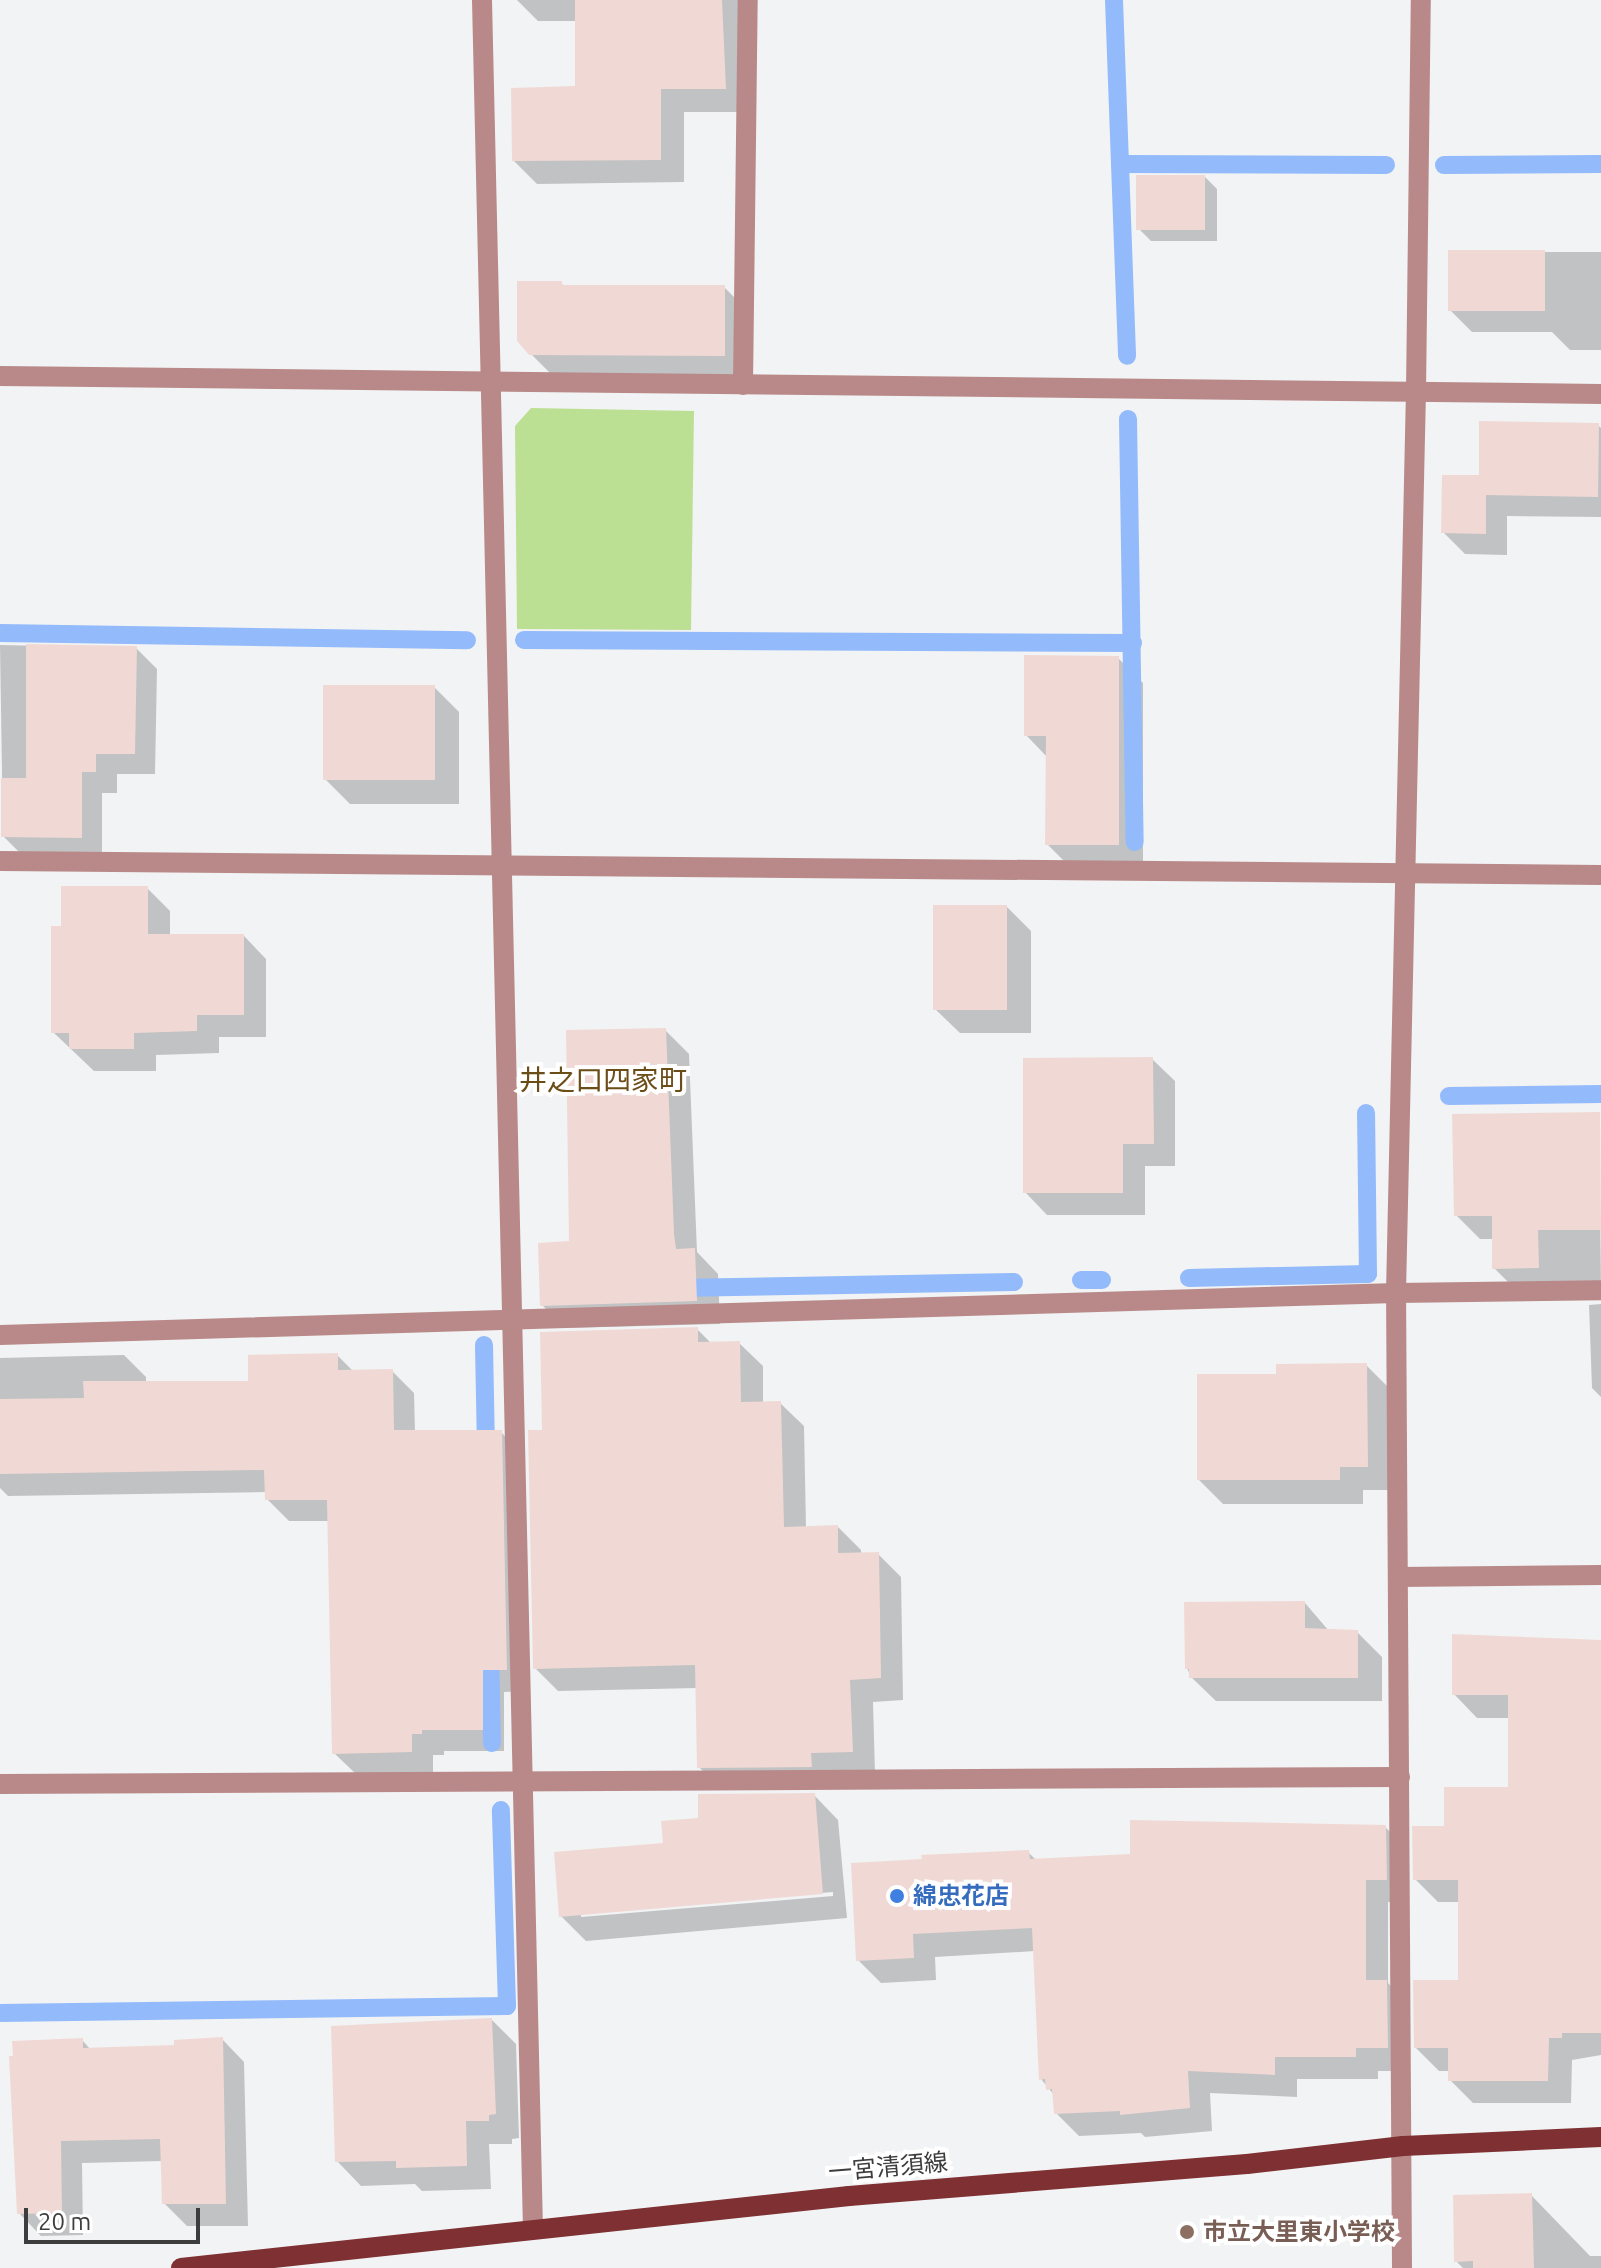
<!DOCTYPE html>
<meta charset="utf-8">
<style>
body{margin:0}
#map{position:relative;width:1601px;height:2268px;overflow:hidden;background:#f2f3f4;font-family:Ubuntu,"Noto Sans JP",sans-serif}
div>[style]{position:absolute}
.green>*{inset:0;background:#bbdf93}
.shadow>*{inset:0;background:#0003}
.stream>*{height:18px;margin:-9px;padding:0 9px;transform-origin:9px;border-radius:9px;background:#93bafb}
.building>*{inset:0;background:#f0d9d5;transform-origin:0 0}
.minor>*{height:20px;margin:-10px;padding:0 10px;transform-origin:10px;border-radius:10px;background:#b88988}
.major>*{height:20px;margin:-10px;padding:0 10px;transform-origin:10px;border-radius:10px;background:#7e3033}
.dots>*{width:22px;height:22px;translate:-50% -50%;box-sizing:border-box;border:4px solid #fff;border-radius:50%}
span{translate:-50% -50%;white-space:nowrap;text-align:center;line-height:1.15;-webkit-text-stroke:8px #fff;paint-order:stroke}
.shop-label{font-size:24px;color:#366cbe;font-weight:700}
.left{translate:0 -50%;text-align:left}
.street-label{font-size:24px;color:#3d3d3d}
.education-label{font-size:24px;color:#785e54;font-weight:700}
.quarter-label{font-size:28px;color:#6b4d17}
.scale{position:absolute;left:24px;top:2208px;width:176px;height:36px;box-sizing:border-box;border:4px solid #3d3d3d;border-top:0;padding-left:10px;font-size:24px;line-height:28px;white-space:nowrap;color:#3d3d3d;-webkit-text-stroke:6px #fff;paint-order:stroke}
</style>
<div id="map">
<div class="green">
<div style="clip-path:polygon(531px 408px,694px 411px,691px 630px,517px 629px,515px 426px)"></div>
</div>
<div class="shadow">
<div style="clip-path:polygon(517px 0,745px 0,748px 112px,684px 112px,684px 182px,537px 184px,514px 161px,577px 88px,577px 21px,538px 21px)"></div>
<div style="clip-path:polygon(1205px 177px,1217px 189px,1217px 241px,1151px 241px,1139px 229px)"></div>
<div style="clip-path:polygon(1450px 252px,1601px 252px,1601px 350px,1570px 350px,1552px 332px,1472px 332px,1450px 310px)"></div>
<div style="clip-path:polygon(561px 283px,565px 287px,724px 287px,745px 308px,745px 377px,553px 376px,531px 354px)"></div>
<div style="clip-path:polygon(1598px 425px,1601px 428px,1601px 517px,1507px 516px,1507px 555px,1465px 554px,1443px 532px,1481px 477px)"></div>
<div style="clip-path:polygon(0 645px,136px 648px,157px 669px,155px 774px,117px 774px,117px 793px,102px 793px,102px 859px,24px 857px,3px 836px)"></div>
<div style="clip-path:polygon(1118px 658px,1143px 683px,1143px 869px,1072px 869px,1047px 844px,1048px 758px,1026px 735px)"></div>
<div style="clip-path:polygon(434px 687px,459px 712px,459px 804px,350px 804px,325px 779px)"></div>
<div style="clip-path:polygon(147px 888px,170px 911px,170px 936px,244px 936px,266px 959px,266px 1037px,219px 1037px,219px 1053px,156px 1055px,156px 1071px,94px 1071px,53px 1032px,63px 928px)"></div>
<div style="clip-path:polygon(1007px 907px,1031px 931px,1031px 1033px,960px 1033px,935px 1009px)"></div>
<div style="clip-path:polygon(665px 1030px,689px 1054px,697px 1252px,718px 1274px,720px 1324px,565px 1328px,542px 1305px)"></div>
<div style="clip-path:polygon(1152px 1059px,1175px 1081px,1175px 1166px,1145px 1166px,1145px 1215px,1047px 1215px,1025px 1192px)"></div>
<div style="clip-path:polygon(1599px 1114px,1601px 1290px,1518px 1292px,1494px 1268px,1494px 1239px,1480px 1239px,1456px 1215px)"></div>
<div style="clip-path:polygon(1601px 1304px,1601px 1397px,1592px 1388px,1589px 1305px)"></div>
<div style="clip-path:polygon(697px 1329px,712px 1344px,739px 1343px,763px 1366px,763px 1403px,780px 1403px,804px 1426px,806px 1528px,838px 1527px,861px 1550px,861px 1554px,878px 1554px,901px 1577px,903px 1700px,873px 1702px,875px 1774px,722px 1790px,699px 1767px,698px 1688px,558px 1691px,535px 1668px,544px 1432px)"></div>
<div style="clip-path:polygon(124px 1355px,146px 1377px,146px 1383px,250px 1383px,337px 1355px,353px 1371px,392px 1371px,414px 1393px,415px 1432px,501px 1432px,523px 1455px,529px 1691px,504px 1692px,504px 1751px,444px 1751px,444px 1755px,433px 1755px,433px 1774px,357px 1775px,334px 1753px,329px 1521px,289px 1521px,267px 1499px,266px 1492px,8px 1496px,0 1488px,0 1358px)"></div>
<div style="clip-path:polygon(1366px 1365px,1390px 1389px,1391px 1490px,1363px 1490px,1363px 1504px,1223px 1504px,1199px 1480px,1278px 1376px)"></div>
<div style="clip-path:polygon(1305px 1603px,1329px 1631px,1357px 1632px,1382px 1657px,1382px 1701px,1216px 1701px,1191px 1677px,1187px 1668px)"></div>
<div style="clip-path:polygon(1601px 1642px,1601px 2055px,1572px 2060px,1571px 2103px,1473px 2103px,1450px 2080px,1450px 2071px,1439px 2071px,1416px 2048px,1460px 1982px,1460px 1902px,1438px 1902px,1415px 1879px,1446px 1828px,1510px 1789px,1510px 1718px,1477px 1718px,1454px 1694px)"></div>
<div style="clip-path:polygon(evenodd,814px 1795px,838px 1820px,847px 1918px,586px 1941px,561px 1916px,665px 1845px,814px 1795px,833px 1892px,833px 1896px,581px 1917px,581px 1913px,833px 1892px)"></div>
<div style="clip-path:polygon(1385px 1827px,1409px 1850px,1409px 1902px,1388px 1902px,1388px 1983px,1409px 2005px,1410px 2071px,1378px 2071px,1378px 2079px,1297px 2079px,1297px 2097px,1210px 2093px,1212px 2131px,1145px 2137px,1141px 2133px,1079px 2136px,1056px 2113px,1055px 2096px,1041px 2079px,1035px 1951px,935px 1957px,936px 1980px,881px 1983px,858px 1960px,1028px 1852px,1036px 1860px,1132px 1856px)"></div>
<div style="clip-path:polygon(492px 2020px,516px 2044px,519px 2138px,512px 2139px,512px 2144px,489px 2144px,491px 2189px,422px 2191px,415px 2184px,361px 2186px,337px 2161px)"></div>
<div style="clip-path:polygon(222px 2039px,244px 2062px,248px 2226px,187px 2226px,164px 2203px,163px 2161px,82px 2163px,83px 2235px,41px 2236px,19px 2213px,82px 2040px,91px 2050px,176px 2047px)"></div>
<div style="clip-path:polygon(1531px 2195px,1590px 2256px,1601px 2256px,1601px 2268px,1463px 2268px,1456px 2261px)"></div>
</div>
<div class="stream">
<div style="left:1114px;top:0;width:356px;rotate:87.9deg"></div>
<div style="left:1120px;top:164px;width:266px;rotate:0.2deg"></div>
<div style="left:1444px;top:165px;width:157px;rotate:-0.4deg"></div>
<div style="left:1128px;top:419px;width:423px;rotate:89.1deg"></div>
<div style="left:0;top:633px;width:467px;rotate:0.9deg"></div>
<div style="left:524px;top:640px;width:609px;rotate:0.28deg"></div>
<div style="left:1449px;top:1096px;width:152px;rotate:-0.8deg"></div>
<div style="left:1189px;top:1278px;width:179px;rotate:-1.3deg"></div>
<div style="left:1368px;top:1274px;width:161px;rotate:-90.7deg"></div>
<div style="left:1081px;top:1280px;width:21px"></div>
<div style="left:676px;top:1288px;width:338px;rotate:-1deg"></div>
<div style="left:484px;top:1345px;width:109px;rotate:88.9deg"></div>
<div style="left:490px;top:1648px;width:95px;rotate:88.8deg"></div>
<div style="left:0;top:2013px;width:507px;rotate:-0.79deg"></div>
<div style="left:507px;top:2006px;width:196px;rotate:-91.8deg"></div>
</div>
<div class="building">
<div style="clip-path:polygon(575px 0,722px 0,726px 89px,661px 89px,661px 160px,512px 161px,511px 88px,575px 86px)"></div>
<div style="left:1136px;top:175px;width:69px;height:55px"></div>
<div style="left:1448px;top:250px;width:97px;height:61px"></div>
<div style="clip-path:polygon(517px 281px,562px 281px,562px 285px,725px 285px,725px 356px,529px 355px,517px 341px)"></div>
<div style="clip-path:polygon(1479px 421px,1599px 423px,1598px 497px,1486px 495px,1486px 534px,1441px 533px,1442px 475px,1479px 475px)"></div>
<div style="clip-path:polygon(26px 644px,137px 646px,135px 754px,96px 754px,96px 772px,82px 772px,82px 838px,1px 837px,1px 778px,26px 778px)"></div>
<div style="clip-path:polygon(1024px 655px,1119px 656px,1119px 845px,1045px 845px,1046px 736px,1024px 736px)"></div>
<div style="left:435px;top:685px;width:95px;height:112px;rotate:90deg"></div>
<div style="clip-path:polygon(61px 886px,148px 886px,148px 934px,244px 934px,244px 1015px,197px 1015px,197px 1031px,134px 1033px,134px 1049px,69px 1049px,69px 1033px,51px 1033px,51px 926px,61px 926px)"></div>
<div style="left:933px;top:905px;width:74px;height:105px"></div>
<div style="clip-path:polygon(666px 1028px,674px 1234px,676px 1249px,695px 1248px,697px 1301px,540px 1306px,538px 1243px,569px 1241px,566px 1030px)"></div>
<div style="clip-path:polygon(1153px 1057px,1154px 1144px,1123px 1144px,1123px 1193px,1023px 1193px,1023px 1058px)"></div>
<div style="clip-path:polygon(1600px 1112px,1601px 1230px,1538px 1230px,1539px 1268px,1492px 1269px,1492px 1216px,1454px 1216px,1452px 1114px)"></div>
<div style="clip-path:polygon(698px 1327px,698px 1342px,740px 1341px,741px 1402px,781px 1401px,784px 1527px,838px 1525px,838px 1553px,879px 1552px,881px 1678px,850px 1680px,853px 1752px,811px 1753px,812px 1767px,697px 1768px,695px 1665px,533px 1669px,528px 1430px,542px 1430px,540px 1332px)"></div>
<div style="clip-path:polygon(338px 1353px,338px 1370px,393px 1369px,394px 1430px,502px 1430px,507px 1670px,483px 1670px,483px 1730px,422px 1730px,422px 1734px,412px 1734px,412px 1752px,332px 1754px,327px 1500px,265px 1500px,264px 1470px,0 1474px,0 1399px,84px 1398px,83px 1381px,248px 1381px,248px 1355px)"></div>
<div style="clip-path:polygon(1367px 1363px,1368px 1467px,1340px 1467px,1340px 1480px,1197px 1480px,1197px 1374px,1276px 1374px,1276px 1364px)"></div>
<div style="clip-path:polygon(1305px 1601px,1305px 1628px,1358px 1630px,1358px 1678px,1189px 1678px,1189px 1669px,1185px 1669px,1184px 1602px)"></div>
<div style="clip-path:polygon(1452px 1634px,1601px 1640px,1601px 2033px,1562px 2033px,1562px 2038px,1549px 2038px,1548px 2081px,1448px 2081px,1448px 2048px,1414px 2048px,1413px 1980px,1458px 1980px,1458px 1880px,1413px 1880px,1412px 1826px,1444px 1826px,1444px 1787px,1508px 1787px,1508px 1695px,1452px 1695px)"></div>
<div style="clip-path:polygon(815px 1793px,823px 1894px,559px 1917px,554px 1852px,663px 1843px,661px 1821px,698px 1818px,698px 1794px)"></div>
<div style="clip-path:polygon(1130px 1820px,1386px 1825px,1387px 1880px,1366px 1880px,1366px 1980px,1387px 1980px,1388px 2048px,1356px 2048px,1356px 2057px,1275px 2057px,1275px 2075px,1188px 2071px,1190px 2108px,1120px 2115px,1120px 2111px,1054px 2114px,1052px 2089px,1046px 2090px,1045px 2079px,1039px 2080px,1032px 1928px,913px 1934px,914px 1958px,856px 1961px,851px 1863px,922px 1859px,921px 1855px,1029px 1850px,1030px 1859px,1130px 1854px)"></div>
<div style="clip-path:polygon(492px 2018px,496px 2114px,489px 2115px,489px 2121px,466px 2121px,467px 2166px,396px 2168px,396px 2161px,335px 2162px,331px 2026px)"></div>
<div style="clip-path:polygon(223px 2037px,226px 2204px,162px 2204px,160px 2139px,61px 2141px,62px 2213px,17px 2214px,9px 2056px,13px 2056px,12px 2041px,83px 2038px,83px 2048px,174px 2045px,174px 2040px)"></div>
<div style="clip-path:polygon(1532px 2193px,1534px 2268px,1473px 2268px,1473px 2261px,1454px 2262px,1453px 2195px)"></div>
</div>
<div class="minor">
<div style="left:482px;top:0;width:2230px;rotate:88.69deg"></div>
<div style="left:0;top:376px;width:1601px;rotate:0.64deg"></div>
<div style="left:743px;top:385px;width:385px;rotate:-89.3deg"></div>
<div style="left:0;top:861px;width:1601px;rotate:0.5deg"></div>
<div style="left:0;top:1335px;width:1397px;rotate:-1.72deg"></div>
<div style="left:1396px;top:1293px;width:205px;rotate:-0.8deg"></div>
<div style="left:1399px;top:1577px;width:202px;rotate:-0.6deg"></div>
<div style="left:0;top:1784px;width:1400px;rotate:-0.29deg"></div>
<div style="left:1402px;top:2268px;width:975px;rotate:-90.35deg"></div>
<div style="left:1396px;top:1293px;width:901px;rotate:-88.73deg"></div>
<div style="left:1416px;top:392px;width:392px;rotate:-89.3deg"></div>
</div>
<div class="major">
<div style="left:181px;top:2268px;width:672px;rotate:-6.15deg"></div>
<div style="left:849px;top:2196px;width:399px;rotate:-4.6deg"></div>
<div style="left:1247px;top:2164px;width:157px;rotate:-6.6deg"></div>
<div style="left:1403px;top:2146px;width:198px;rotate:-2.6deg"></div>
</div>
<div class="dots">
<div style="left:897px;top:1896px;background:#3f7fe0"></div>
<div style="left:1187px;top:2232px;background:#8d6e63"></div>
</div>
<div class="shop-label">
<span class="left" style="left:913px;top:1896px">綿忠花店</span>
</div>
<div class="street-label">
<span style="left:888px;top:2167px;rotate:-5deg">一宮清須線</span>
</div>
<div class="education-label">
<span class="left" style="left:1203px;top:2232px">市立大里東小学校</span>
</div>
<div class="quarter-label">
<span style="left:603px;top:1080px">井之口四家町</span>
</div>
<div class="scale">20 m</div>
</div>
